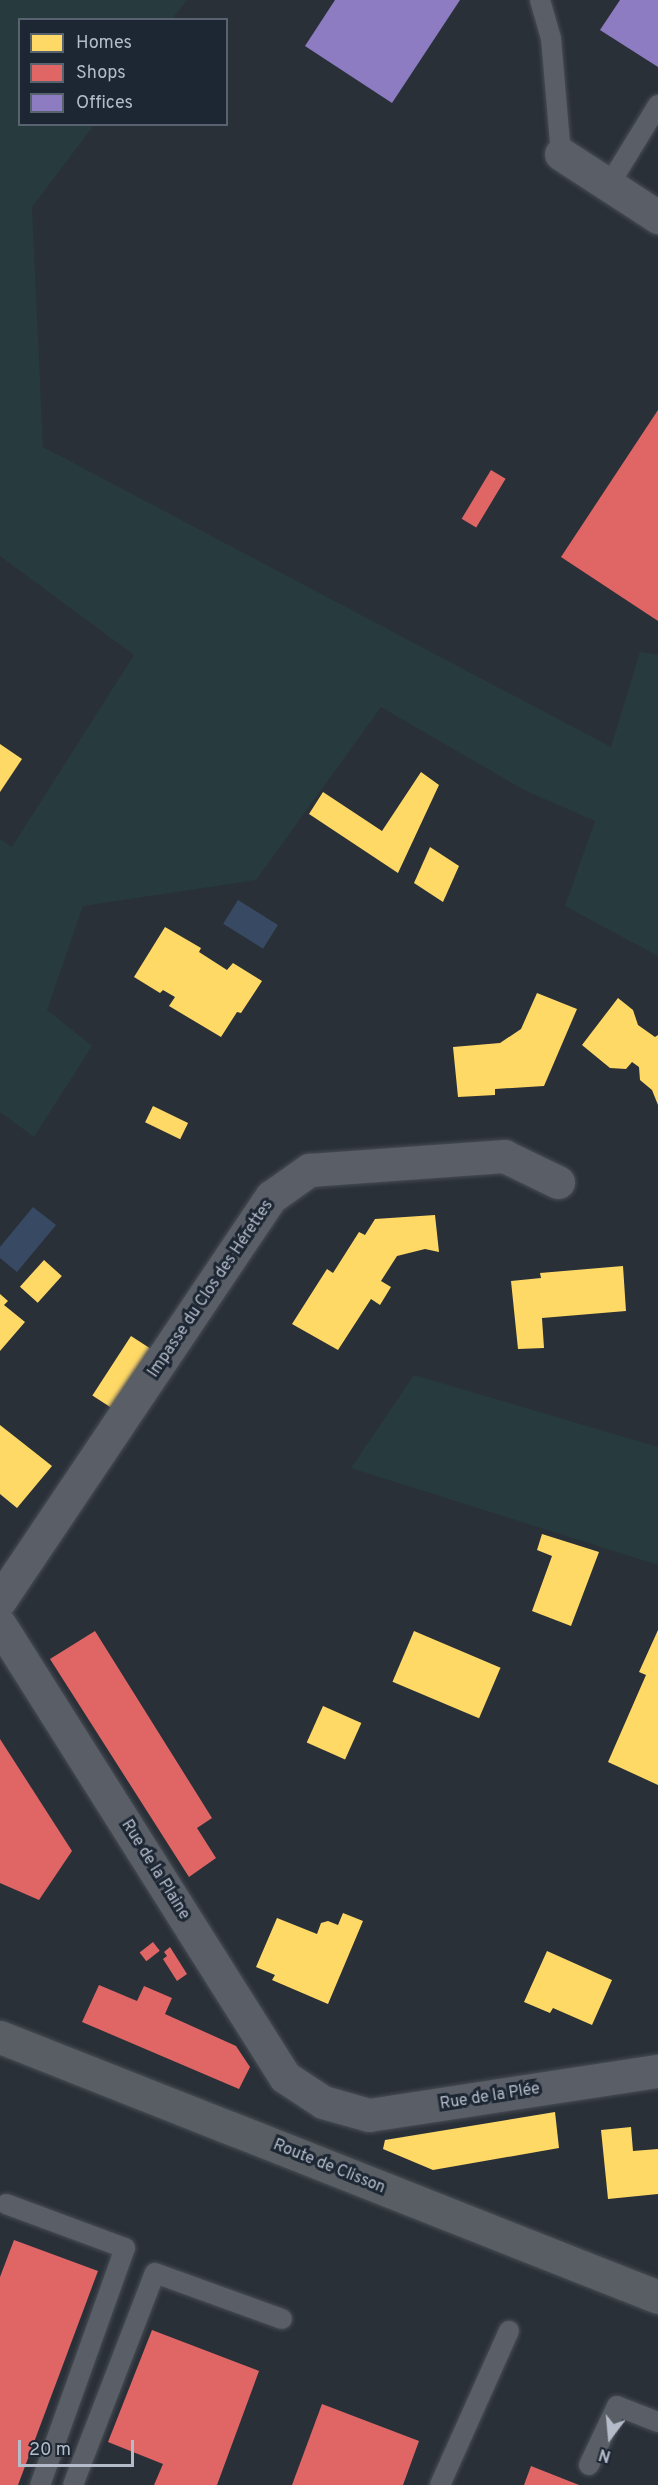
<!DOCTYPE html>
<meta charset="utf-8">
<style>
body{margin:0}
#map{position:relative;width:658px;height:2485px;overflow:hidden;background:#2a3038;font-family:Overpass,sans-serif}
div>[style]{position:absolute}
.green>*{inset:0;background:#273a3e}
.water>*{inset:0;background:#384963;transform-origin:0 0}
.homes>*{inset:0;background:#ffd966;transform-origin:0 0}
.shops>*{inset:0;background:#e06666;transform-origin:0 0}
.offices>*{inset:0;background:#8e7cc3}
.roads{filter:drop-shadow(0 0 2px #484c53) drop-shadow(0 0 2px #484c53)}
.service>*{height:20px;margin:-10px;padding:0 10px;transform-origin:10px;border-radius:10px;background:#5a5e66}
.minor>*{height:33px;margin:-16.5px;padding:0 16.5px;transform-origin:16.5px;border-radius:16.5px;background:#5a5e66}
.secondary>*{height:33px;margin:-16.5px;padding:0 16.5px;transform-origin:16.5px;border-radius:16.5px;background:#595d64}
span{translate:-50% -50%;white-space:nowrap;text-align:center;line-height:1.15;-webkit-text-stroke:6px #1d2633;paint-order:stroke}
.street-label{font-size:16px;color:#b4bcc9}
.legend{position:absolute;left:18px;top:18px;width:210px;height:108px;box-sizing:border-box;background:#1d2633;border:2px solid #59626f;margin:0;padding:8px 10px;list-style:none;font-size:18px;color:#b4bcc9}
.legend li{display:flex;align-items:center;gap:12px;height:30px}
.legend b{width:30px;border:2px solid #59626f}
.north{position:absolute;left:580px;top:2407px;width:60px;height:60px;-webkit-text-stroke:4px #1d2633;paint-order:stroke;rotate:196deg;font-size:16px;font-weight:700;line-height:24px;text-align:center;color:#b4bcc9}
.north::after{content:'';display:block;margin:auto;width:21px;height:27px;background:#b4bcc9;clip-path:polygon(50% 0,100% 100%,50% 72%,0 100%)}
.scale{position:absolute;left:18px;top:2440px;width:116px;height:27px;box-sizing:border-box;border:3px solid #b4bcc9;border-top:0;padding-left:8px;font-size:18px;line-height:21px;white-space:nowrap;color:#b4bcc9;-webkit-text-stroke:4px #1d2633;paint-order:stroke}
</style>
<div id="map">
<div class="green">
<div style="clip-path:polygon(0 0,187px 0,172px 19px,20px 20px,20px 124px,94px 125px,32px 207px,43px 447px,611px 747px,640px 652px,658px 655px,658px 956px,565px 906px,595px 821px,524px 790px,381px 707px,256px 880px,83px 906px,47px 1010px,92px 1046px,34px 1137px,0 1112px,0 839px,12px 847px,134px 655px,0 556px)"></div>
<div style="clip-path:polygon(414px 1375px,658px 1447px,658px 1565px,351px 1468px)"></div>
</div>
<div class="water">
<div style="left:238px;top:900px;width:47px;height:28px;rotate:32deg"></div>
<div style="clip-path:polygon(33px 1207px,56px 1225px,17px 1272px,0 1258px,0 1247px)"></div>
</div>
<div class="homes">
<div style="clip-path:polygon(0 744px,22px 759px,0 792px)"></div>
<div style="clip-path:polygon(421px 772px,439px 785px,398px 873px,309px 814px,323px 792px,382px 831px)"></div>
<div style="clip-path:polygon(430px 847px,459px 866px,443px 902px,414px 883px)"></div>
<div style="clip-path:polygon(165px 927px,201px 948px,199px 952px,227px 970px,233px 963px,262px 981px,241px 1013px,237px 1012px,221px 1037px,169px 1006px,175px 997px,163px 990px,160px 993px,134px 977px)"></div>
<div style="clip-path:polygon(537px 993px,577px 1009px,544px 1086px,495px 1089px,495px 1095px,458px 1097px,453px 1047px,500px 1043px,521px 1029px)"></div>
<div style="clip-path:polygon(618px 998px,633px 1010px,638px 1025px,655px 1037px,658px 1035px,658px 1105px,652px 1090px,640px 1080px,639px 1067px,632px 1062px,626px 1069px,610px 1068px,582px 1045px)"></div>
<div style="left:153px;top:1106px;width:39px;height:18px;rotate:26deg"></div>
<div style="clip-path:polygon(435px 1215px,439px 1252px,425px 1249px,397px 1256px,381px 1281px,391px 1287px,380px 1305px,371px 1299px,338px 1350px,292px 1324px,327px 1269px,333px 1273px,359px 1232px,365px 1235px,375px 1219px)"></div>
<div style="left:44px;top:1260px;width:24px;height:36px;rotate:42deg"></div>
<div style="clip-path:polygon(623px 1266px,626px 1311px,542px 1318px,544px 1348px,518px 1349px,511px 1281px,541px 1278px,540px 1273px)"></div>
<div style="clip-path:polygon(0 1294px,8px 1301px,4px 1305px,25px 1322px,0 1351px)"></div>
<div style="left:131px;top:1336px;width:24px;height:71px;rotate:33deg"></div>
<div style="clip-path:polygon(0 1425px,52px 1466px,17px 1508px,0 1494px)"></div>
<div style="clip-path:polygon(542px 1534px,599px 1552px,571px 1626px,532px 1611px,552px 1556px,537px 1550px)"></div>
<div style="clip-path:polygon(658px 1630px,658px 1785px,608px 1762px,646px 1675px,639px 1672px)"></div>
<div style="left:414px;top:1631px;width:94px;height:55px;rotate:23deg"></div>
<div style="left:323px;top:1706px;width:42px;height:40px;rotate:24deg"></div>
<div style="clip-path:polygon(343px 1913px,363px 1921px,328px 2004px,272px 1980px,275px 1975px,256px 1967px,277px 1918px,317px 1934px,321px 1923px,328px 1921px,338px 1925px)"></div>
<div style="clip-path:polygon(547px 1951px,612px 1980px,592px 2025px,553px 2008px,550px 2013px,524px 2002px)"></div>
<div style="clip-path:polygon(555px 2112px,559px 2148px,433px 2170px,383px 2149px,385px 2140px)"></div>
<div style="clip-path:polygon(631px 2127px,633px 2151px,658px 2149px,658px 2194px,608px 2199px,601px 2130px)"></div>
</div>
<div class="shops">
<div style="clip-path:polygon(658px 410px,658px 621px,561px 557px)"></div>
<div style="left:491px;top:470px;width:17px;height:57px;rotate:31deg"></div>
<div style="clip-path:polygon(95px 1631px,212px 1818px,197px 1828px,216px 1858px,189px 1877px,50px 1659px)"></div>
<div style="clip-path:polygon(0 1739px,72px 1851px,39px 1900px,0 1883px)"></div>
<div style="left:153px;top:1942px;width:11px;height:17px;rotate:52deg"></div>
<div style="clip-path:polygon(170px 1947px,187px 1974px,177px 1981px,163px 1959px,167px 1956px,164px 1952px)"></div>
<div style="clip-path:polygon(99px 1985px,137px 2001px,144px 1986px,172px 1998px,165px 2014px,236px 2046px,250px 2067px,239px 2089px,82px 2022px)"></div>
<div style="clip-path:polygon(14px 2240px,98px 2271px,18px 2485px,0 2485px,0 2277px)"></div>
<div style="clip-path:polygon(152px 2330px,259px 2371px,217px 2485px,154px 2485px,163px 2464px,108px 2442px)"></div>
<div style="clip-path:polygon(322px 2404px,419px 2441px,403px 2485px,292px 2485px)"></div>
<div style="clip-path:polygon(531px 2466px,579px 2485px,524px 2485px)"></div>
</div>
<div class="offices">
<div style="clip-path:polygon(335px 0,460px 0,392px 103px,305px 46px)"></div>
<div style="clip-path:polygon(620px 0,658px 0,658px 67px,600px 30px)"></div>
</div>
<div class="roads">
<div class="service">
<div style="left:540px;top:0;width:40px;rotate:74deg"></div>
<div style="left:551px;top:38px;width:116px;rotate:85.1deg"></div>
<div style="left:609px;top:185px;width:94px;rotate:-58.5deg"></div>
<div style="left:6px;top:2204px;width:127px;rotate:20.3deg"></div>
<div style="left:125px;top:2248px;width:252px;rotate:109.7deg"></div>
<div style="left:589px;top:2465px;width:65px;rotate:-64.6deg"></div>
<div style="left:617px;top:2406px;width:44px;rotate:21.3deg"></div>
<div style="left:73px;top:2485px;width:227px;rotate:-68.9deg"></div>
<div style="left:155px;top:2273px;width:135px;rotate:19.9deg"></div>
<div style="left:440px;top:2485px;width:169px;rotate:-65.9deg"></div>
</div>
<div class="minor">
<div style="left:561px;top:154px;width:116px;rotate:33deg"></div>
<div style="left:0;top:1600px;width:486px;rotate:-56.1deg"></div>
<div style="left:271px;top:1197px;width:47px;rotate:-35.4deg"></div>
<div style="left:309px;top:1170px;width:196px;rotate:-4.1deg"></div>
<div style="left:504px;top:1156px;width:60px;rotate:25.7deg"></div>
<div style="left:0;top:1625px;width:534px;rotate:57.77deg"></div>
<div style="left:285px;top:2077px;width:45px;rotate:33.3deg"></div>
<div style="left:323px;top:2102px;width:48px;rotate:15.8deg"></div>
<div style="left:369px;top:2115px;width:292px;rotate:-8.7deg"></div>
</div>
<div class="secondary">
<div style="left:0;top:2037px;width:708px;rotate:21.56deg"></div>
</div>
</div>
<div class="street-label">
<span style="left:211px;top:1289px;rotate:-56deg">Impasse du Clos des Hérettes</span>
<span style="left:155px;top:1870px;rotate:58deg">Rue de la Plaine</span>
<span style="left:490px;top:2097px;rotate:-9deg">Rue de la Plée</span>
<span style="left:329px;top:2167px;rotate:22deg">Route de Clisson</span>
</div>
<ul class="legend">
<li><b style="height:16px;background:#ffd966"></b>Homes</li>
<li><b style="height:16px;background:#e06666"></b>Shops</li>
<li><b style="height:16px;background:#8e7cc3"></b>Offices</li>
</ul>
<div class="north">N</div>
<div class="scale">20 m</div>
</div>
